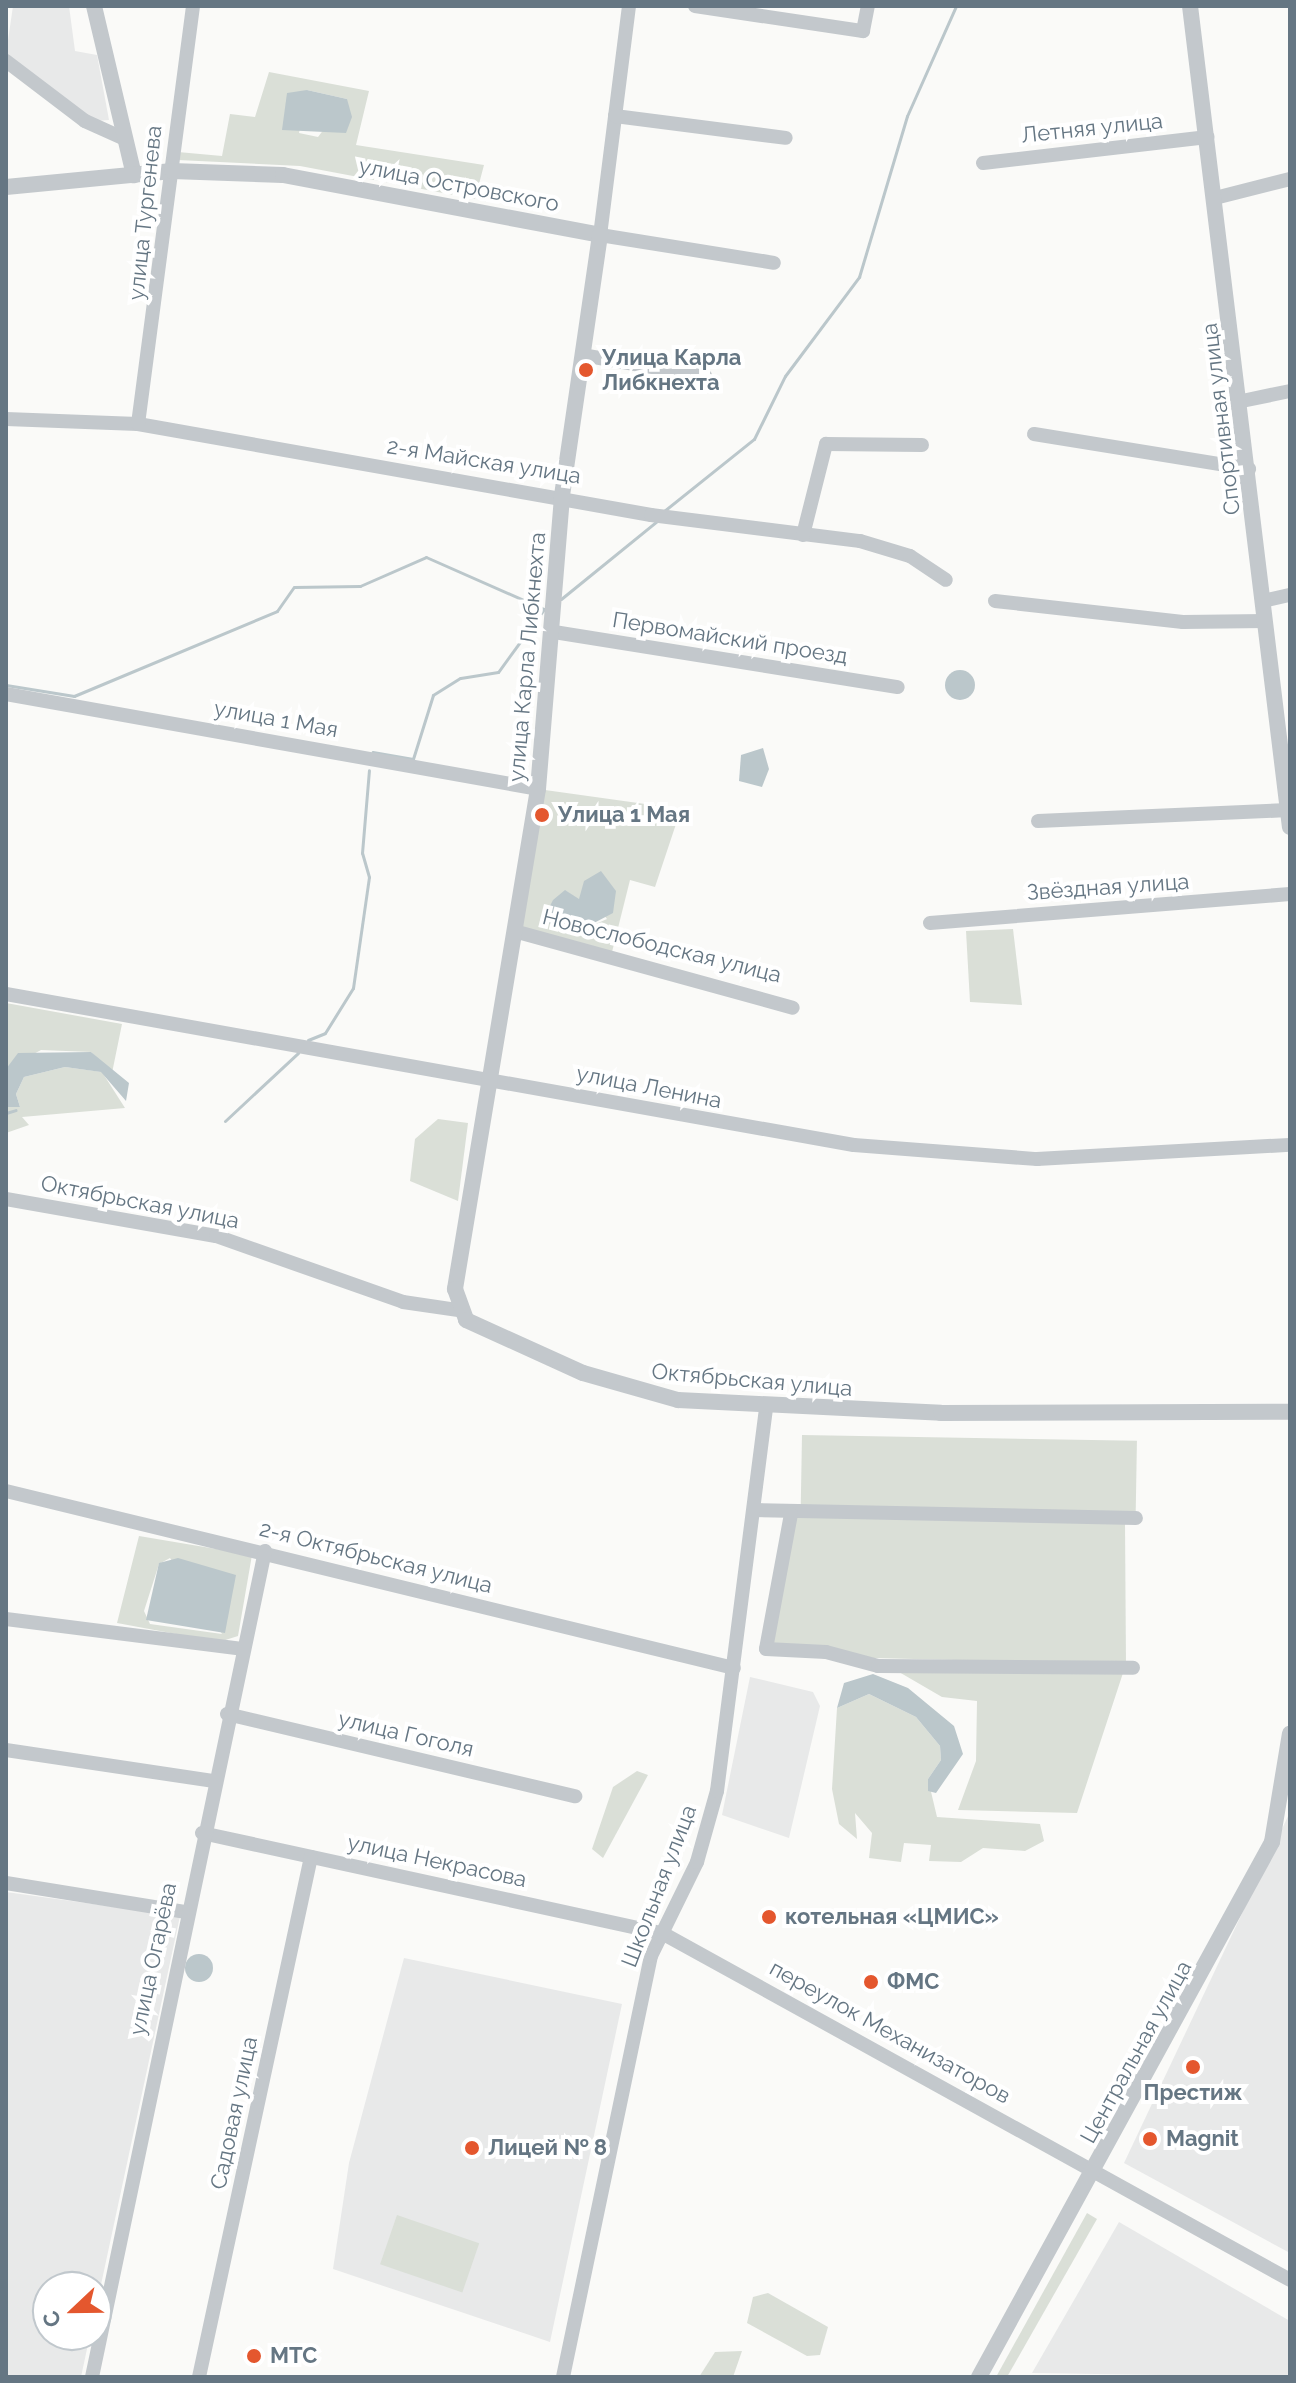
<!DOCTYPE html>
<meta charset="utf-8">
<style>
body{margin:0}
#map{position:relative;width:1296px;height:2383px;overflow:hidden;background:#fafaf8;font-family:Raleway,sans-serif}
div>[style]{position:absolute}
.built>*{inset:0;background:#e8e9e9}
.green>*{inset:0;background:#dadfd7;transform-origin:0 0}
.water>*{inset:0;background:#bbc7cb}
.round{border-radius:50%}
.stream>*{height:3px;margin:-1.5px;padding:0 1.5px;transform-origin:1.5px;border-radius:1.5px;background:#bbc7cb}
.minor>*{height:14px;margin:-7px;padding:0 7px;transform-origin:7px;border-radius:7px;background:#c3c8cc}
.tertiary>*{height:16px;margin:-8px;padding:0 8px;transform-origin:8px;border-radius:8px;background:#c3c8cc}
.dots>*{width:22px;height:22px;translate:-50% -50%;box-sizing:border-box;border:4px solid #fff;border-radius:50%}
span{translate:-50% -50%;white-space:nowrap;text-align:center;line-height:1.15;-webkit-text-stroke:8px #fff;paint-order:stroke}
.street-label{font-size:22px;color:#657683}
.poi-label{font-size:22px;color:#657683;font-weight:700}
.left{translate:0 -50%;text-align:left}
.frame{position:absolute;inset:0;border:8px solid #657683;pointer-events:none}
.north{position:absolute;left:32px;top:2271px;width:80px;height:80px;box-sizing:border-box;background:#fff;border:2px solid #c1c8cd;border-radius:50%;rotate:248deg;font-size:22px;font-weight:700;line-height:32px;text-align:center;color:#657683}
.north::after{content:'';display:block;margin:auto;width:28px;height:36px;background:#e4572e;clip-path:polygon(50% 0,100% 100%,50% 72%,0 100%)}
</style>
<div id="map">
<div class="built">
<div style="clip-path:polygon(13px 6px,69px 6px,75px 51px,97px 55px,109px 120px,95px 121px,6px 54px)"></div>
<div style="clip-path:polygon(750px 1677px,813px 1692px,820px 1706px,789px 1838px,722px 1815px)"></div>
<div style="clip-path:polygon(1290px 1812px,1290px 2253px,1124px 2163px)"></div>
<div style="clip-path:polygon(6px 1892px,180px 1916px,96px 2308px,96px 2287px,48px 2287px,48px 2335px,90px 2335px,81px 2377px,6px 2377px)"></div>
<div style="clip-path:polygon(404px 1958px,622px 2004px,550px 2342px,333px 2269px,349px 2163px)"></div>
<div style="clip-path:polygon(1119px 2222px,1290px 2321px,1290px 2377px,1032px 2373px)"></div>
</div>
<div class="green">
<div style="clip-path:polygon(evenodd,269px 72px,369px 91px,356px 145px,484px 165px,475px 199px,300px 166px,178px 160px,178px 152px,222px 156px,230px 114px,255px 117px,269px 72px,307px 90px,347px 99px,318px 137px,299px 133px,307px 90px)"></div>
<div style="clip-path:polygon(evenodd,545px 790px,681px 809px,655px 887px,630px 880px,612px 952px,522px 928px,545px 790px,566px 891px,579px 900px,584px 891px,607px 919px,571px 935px,566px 891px)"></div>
<div style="clip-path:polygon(1013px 929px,1022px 1005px,970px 1002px,966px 931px)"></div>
<div style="clip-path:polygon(6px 1003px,122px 1024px,112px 1073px,91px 1052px,41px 1050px,6px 1069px)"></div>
<div style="clip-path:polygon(65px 1067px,102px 1072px,125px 1108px,22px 1117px,29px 1125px,6px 1133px,6px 1107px,20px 1107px,16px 1094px,24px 1077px)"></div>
<div style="clip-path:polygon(438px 1119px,468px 1123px,458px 1201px,410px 1181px,415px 1139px)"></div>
<div style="left:802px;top:1435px;width:335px;height:78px;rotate:1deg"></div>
<div style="clip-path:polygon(793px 1517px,1125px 1523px,1126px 1664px,873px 1658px,772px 1647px)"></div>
<div style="clip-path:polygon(evenodd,139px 1536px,252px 1555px,238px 1636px,219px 1642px,117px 1623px,139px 1536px,170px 1558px,222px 1634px,150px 1624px,144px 1611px,159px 1564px,170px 1558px)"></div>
<div style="clip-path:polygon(899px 1672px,1123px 1673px,1077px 1813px,958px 1810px,976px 1761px,977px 1701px,942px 1697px)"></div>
<div style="clip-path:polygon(869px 1694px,916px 1717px,940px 1746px,941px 1760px,928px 1779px,937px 1817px,1040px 1824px,1044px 1841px,1025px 1851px,983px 1848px,961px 1862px,929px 1861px,931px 1845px,904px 1843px,901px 1862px,869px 1858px,872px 1833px,855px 1813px,857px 1839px,839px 1824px,832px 1789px,837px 1708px)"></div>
<div style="clip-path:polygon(637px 1771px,648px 1775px,603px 1858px,592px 1849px,613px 1787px)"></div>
<div style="clip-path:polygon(1087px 2213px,1097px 2219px,1007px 2377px,996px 2377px)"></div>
<div style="left:397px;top:2215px;width:87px;height:52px;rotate:19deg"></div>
<div style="clip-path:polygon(768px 2293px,828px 2327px,820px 2355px,807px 2356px,747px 2323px,753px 2297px)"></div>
<div style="clip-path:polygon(742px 2351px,733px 2377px,699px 2377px,715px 2352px)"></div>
</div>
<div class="water">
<div style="clip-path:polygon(307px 90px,347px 99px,352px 117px,346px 133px,282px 130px,287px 93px)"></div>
<div class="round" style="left:945px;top:670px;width:30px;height:30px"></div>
<div style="clip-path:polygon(763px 748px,769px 769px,762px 787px,739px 781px,741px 755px)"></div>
<div style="clip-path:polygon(601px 871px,616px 891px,613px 913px,571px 935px,553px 929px,545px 916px,553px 900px,565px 890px,579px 899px,584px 881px)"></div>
<div style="clip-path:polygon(91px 1052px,129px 1083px,126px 1101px,101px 1072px,65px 1067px,24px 1077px,16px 1094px,20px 1107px,6px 1107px,6px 1069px,18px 1053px)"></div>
<div style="clip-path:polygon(178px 1558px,236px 1575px,225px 1633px,146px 1620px,159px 1563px)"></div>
<div style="clip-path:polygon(873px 1674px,908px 1688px,954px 1726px,963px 1754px,936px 1793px,928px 1791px,928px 1779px,941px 1760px,940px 1746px,916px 1717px,869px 1694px,837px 1708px,844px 1683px)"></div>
<div class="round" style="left:185px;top:1954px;width:28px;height:28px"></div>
</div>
<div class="stream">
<div style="left:664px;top:511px;width:115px;rotate:-38.7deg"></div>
<div style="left:754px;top:439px;width:70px;rotate:-63.8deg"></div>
<div style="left:785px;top:376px;width:124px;rotate:-53.2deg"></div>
<div style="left:859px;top:277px;width:168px;rotate:-73.4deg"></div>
<div style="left:907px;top:116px;width:120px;rotate:-66deg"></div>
<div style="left:561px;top:599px;width:124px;rotate:-39.1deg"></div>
<div style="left:6px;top:685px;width:69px;rotate:9.2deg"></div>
<div style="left:74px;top:696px;width:220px;rotate:-22.7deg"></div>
<div style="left:277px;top:611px;width:29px;rotate:-55deg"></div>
<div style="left:294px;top:587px;width:66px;rotate:-0.9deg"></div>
<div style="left:360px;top:586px;width:72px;rotate:-23.7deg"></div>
<div style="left:426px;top:557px;width:129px;rotate:23.8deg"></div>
<div style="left:544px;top:609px;width:78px;rotate:126.1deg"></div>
<div style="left:498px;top:672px;width:38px;rotate:171deg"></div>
<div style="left:460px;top:678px;width:32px;rotate:148deg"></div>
<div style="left:433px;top:695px;width:67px;rotate:107.4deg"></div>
<div style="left:413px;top:759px;width:41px;rotate:-170.1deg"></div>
<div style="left:308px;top:1040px;width:18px;rotate:-22deg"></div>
<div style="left:325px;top:1033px;width:53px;rotate:-58.1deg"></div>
<div style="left:353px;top:988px;width:112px;rotate:-81.8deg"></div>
<div style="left:369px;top:877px;width:25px;rotate:-106deg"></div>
<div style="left:362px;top:853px;width:83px;rotate:-85.2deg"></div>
<div style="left:6px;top:1113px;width:10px;rotate:-17deg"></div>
<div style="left:225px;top:1121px;width:100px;rotate:-43deg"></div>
</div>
<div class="minor">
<div style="left:629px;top:6px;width:231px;rotate:97.2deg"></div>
<div style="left:600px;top:235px;width:176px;rotate:9.1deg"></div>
<div style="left:695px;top:6px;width:170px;rotate:8.5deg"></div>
<div style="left:863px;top:31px;width:25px;rotate:-79deg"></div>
<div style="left:6px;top:61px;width:99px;rotate:37.2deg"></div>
<div style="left:85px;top:121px;width:44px;rotate:24.2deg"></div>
<div style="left:615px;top:116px;width:172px;rotate:7.3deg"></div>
<div style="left:983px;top:163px;width:226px;rotate:-6.6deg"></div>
<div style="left:1215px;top:198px;width:77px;rotate:-14.2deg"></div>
<div style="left:582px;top:355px;width:125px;rotate:9.7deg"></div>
<div style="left:1242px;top:401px;width:49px;rotate:-11.8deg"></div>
<div style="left:6px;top:419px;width:132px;rotate:2.2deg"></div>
<div style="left:138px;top:424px;width:521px;rotate:10.06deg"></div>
<div style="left:651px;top:515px;width:211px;rotate:7.1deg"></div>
<div style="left:860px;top:541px;width:52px;rotate:16.7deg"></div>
<div style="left:910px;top:556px;width:43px;rotate:33.7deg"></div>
<div style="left:138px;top:424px;width:422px;rotate:-82.5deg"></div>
<div style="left:1034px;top:434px;width:218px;rotate:9.2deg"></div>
<div style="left:803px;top:535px;width:94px;rotate:-75.8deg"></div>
<div style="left:826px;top:444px;width:96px;rotate:0.6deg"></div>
<div style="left:995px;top:601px;width:189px;rotate:6.4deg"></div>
<div style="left:1183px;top:622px;width:82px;rotate:-0.7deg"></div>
<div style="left:1263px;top:601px;width:28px;rotate:-13deg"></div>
<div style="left:554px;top:632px;width:348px;rotate:9.1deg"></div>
<div style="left:6px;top:694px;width:540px;rotate:10.12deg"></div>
<div style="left:1038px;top:821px;width:250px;rotate:-2.5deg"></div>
<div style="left:930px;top:923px;width:361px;rotate:-4.6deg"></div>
<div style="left:514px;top:931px;width:289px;rotate:15.4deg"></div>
<div style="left:6px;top:994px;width:861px;rotate:10.1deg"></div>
<div style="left:854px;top:1145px;width:184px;rotate:4.4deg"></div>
<div style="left:1037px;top:1159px;width:253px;rotate:-3.2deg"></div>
<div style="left:6px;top:1199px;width:213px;rotate:10deg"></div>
<div style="left:216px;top:1236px;width:198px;rotate:19.4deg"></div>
<div style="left:403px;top:1302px;width:56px;rotate:8.3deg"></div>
<div style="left:6px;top:1491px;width:749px;rotate:13.67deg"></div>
<div style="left:754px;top:1510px;width:382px;rotate:1.2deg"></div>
<div style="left:791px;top:1514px;width:137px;rotate:100.5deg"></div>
<div style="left:766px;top:1649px;width:60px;rotate:2.9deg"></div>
<div style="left:826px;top:1652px;width:54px;rotate:15.1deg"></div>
<div style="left:878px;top:1666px;width:255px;rotate:0.4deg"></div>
<div style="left:6px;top:1619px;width:238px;rotate:7.2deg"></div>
<div style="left:227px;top:1714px;width:358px;rotate:13.3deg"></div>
<div style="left:6px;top:1750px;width:209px;rotate:8.5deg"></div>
<div style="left:202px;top:1833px;width:471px;rotate:12.3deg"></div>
<div style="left:662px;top:1933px;width:717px;rotate:28.92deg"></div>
<div style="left:6px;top:1883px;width:181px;rotate:9.2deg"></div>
<div style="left:92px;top:2377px;width:844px;rotate:-78.17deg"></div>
<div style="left:199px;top:2377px;width:532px;rotate:-77.85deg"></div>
<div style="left:563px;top:2377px;width:430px;rotate:-78.2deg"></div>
<div style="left:651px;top:1956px;width:105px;rotate:-63.9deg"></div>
<div style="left:697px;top:1862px;width:74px;rotate:-74.3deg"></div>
<div style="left:717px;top:1791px;width:387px;rotate:-82.7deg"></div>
</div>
<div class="tertiary">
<div style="left:94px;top:6px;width:174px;rotate:76.7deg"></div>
<div style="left:1190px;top:6px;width:827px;rotate:83.06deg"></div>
<div style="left:6px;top:187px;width:167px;rotate:-5.5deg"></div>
<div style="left:172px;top:171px;width:111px;rotate:2.1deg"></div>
<div style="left:283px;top:175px;width:323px;rotate:10.7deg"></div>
<div style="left:600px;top:235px;width:265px;rotate:98.3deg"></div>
<div style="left:562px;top:497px;width:293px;rotate:94.7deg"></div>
<div style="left:538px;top:789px;width:507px;rotate:99.43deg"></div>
<div style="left:455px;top:1289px;width:33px;rotate:70deg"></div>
<div style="left:466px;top:1320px;width:128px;rotate:24.4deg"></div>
<div style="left:583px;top:1373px;width:99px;rotate:15.9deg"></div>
<div style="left:678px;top:1400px;width:263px;rotate:2.8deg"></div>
<div style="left:941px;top:1413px;width:349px;rotate:-0.2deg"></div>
<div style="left:979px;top:2377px;width:610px;rotate:-61.29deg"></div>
<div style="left:1272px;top:1842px;width:110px;rotate:-80.6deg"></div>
</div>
<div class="dots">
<div style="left:586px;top:370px;background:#e4572e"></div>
<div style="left:542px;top:815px;background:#e4572e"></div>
<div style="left:769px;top:1917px;background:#e4572e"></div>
<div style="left:871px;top:1982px;background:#e4572e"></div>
<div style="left:1193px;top:2067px;background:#e4572e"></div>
<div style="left:1150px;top:2139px;background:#e4572e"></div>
<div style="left:472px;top:2148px;background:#e4572e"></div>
<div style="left:254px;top:2356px;background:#e4572e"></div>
</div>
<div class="street-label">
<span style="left:1092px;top:128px;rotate:-6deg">Летняя улица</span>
<span style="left:459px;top:185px;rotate:11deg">улица Островского</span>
<span style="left:145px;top:213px;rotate:-84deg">улица Тургенева</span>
<span style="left:1221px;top:419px;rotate:-97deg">Спортивная улица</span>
<span style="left:484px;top:461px;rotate:9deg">2-я Майская улица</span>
<span style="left:730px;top:638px;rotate:9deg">Первомайский проезд</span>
<span style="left:527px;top:657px;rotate:-85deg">улица Карла Либкнехта</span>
<span style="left:276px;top:719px;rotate:10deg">улица 1 Мая</span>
<span style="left:1108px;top:887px;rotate:-4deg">Звёздная улица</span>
<span style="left:662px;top:946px;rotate:14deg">Новослободская улица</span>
<span style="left:649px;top:1087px;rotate:11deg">улица Ленина</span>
<span style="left:140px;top:1202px;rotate:11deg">Октябрьская улица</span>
<span style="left:752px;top:1380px;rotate:5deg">Октябрьская улица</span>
<span style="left:376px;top:1557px;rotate:14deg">2-я Октябрьская улица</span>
<span style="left:406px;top:1734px;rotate:13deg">улица Гоголя</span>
<span style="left:437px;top:1861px;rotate:12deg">улица Некрасова</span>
<span style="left:659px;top:1886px;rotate:-69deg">Школьная улица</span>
<span style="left:153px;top:1959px;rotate:-78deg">улица Огарёва</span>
<span style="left:890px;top:2032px;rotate:29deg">переулок Механизаторов</span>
<span style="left:1136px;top:2052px;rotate:-61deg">Центральная улица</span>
<span style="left:234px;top:2113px;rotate:-78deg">Садовая улица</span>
</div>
<div class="poi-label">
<span class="left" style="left:602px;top:370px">Улица Карла<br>Либкнехта</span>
<span class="left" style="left:558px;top:815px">Улица 1 Мая</span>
<span class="left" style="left:785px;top:1917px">котельная «ЦМИС»</span>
<span class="left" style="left:887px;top:1982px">ФМС</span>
<span style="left:1193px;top:2093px">Престиж</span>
<span class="left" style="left:1166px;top:2139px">Magnit</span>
<span class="left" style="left:488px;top:2148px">Лицей № 8</span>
<span class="left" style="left:270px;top:2356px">МТС</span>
</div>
<div class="frame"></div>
<div class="north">С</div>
</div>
